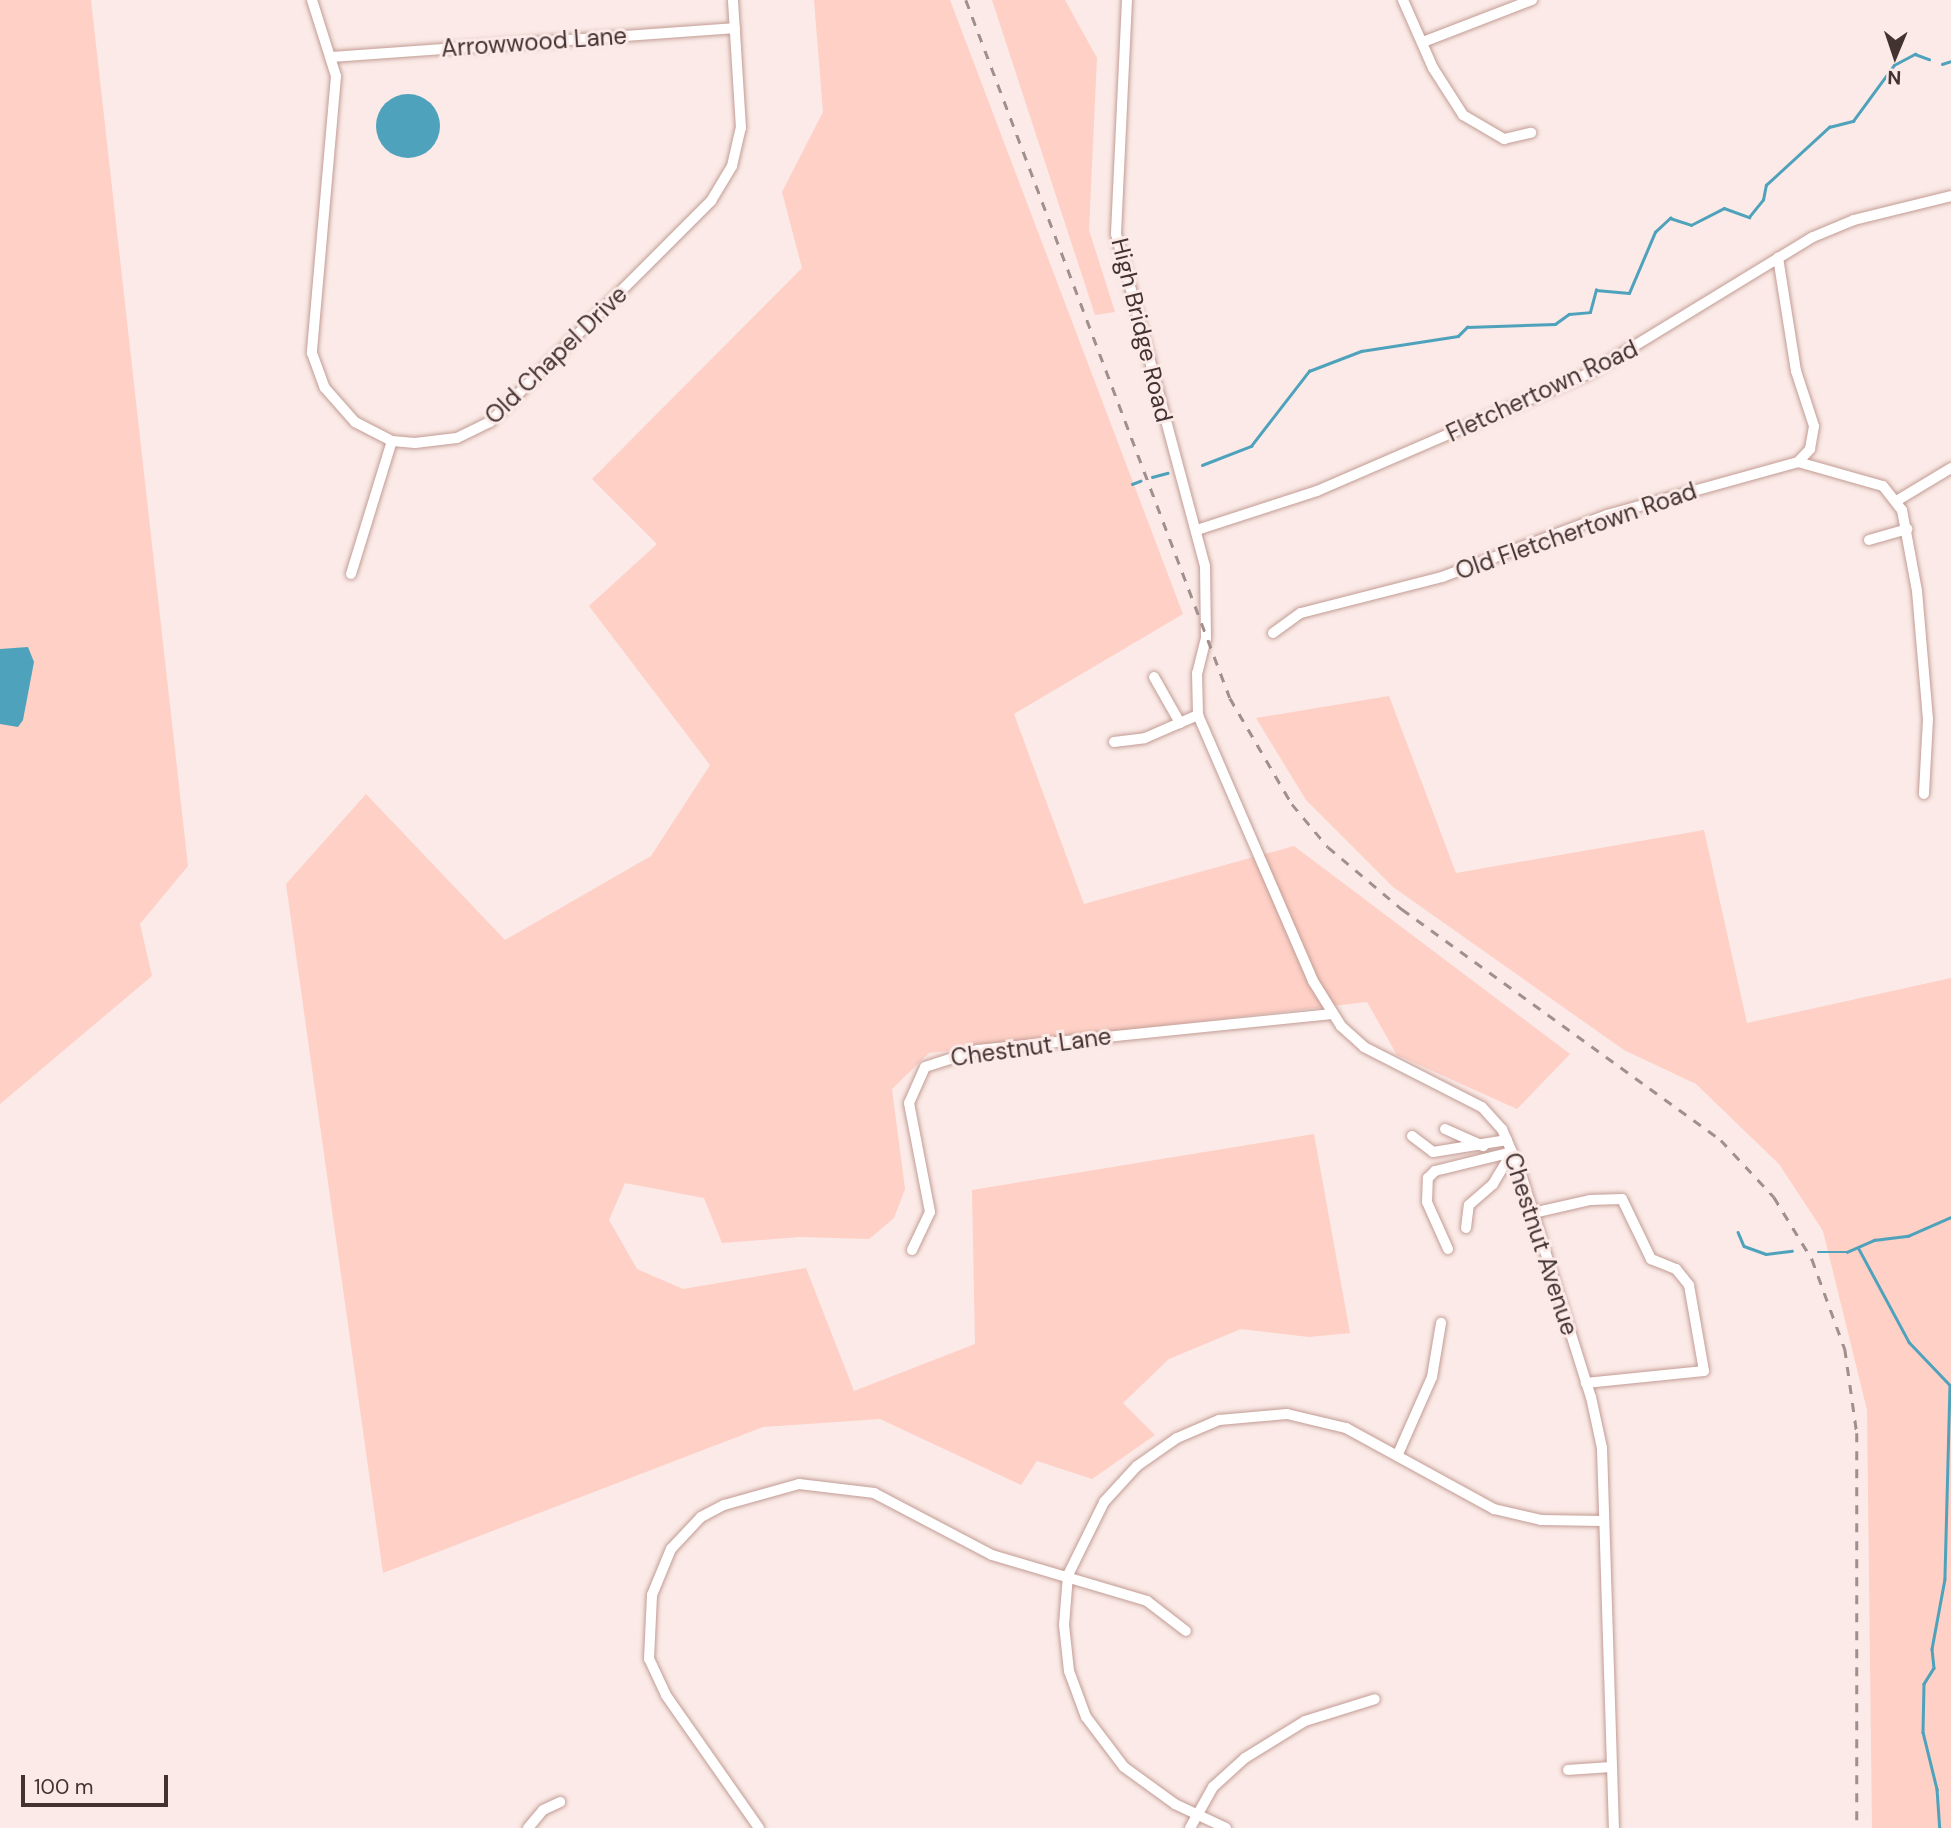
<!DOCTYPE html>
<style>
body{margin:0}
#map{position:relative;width:1951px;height:1828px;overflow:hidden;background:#fbeae7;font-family:"DM Sans",sans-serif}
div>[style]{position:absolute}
.green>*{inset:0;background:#fed0c6}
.water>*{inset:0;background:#4fa2bb}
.round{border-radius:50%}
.stream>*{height:2.5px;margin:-1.25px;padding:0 1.25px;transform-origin:1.25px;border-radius:1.25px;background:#4fa2bb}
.roads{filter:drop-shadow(0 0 2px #c29c94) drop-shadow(0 0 2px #c29c94)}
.minor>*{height:10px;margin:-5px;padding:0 5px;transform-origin:5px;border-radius:5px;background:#fff}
.rail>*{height:2.5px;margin-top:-1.25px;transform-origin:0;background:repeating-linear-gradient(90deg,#a08f8c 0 9px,transparent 0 18px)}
span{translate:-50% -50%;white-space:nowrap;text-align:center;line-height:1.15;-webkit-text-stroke:6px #fbeae7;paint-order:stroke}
.street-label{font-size:24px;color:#433330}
.north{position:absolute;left:1860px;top:21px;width:70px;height:70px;-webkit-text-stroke:5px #fbeae7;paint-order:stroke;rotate:182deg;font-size:19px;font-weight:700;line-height:28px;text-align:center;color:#433330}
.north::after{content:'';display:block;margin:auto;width:24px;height:32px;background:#433330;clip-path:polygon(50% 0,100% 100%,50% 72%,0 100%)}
.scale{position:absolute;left:21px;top:1775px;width:147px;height:32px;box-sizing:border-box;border:4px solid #433330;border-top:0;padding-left:9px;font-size:21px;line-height:24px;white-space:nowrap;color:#433330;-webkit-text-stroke:5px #fbeae7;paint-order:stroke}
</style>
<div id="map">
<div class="green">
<div style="clip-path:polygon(0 0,91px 0,188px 866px,140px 924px,152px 976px,0 1104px)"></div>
<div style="clip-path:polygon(814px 0,950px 0,1183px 614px,1014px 714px,1084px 904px,1294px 846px,1570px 1054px,1517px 1109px,1397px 1055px,1367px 1002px,929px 1053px,892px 1089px,905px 1189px,894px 1218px,869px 1239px,800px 1237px,722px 1243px,704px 1198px,625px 1183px,609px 1220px,637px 1269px,683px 1289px,806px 1268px,854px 1391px,975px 1344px,972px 1190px,1314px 1134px,1350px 1333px,1309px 1337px,1241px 1329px,1169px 1359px,1123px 1403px,1155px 1435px,1092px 1479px,1037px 1461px,1021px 1485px,880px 1419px,763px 1427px,383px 1573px,286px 884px,366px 794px,505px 940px,651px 856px,710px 765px,589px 606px,657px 544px,592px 479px,802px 268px,782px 192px,823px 112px)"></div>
<div style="clip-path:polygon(992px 0,1065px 0,1097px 58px,1089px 230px,1115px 312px,1095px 315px)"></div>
<div style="clip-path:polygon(1389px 696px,1456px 873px,1704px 830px,1747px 1023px,1951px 978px,1951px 1828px,1872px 1828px,1867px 1410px,1823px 1231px,1779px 1164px,1696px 1084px,1624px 1050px,1393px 887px,1306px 800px,1256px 718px)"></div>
</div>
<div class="water">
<div class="round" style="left:376px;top:94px;width:64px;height:64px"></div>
<div style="clip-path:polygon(28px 647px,34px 662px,23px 720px,18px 727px,0 724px,0 649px)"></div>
</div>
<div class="stream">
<div style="left:1942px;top:64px;width:9px;rotate:-18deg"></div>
<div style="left:1202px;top:465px;width:53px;rotate:-21.2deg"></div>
<div style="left:1251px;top:446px;width:95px;rotate:-52.3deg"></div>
<div style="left:1309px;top:371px;width:56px;rotate:-21deg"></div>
<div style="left:1361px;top:351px;width:98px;rotate:-8.8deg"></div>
<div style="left:1458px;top:336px;width:13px;rotate:-45deg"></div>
<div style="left:1467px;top:327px;width:88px;rotate:-2deg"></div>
<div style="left:1555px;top:324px;width:17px;rotate:-36deg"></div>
<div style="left:1569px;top:314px;width:21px;rotate:-5deg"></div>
<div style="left:1590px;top:312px;width:23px;rotate:-75deg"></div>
<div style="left:1596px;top:290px;width:33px;rotate:5deg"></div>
<div style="left:1629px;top:293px;width:66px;rotate:-66.9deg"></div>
<div style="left:1655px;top:232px;width:21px;rotate:-43deg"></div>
<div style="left:1670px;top:218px;width:22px;rotate:18deg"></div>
<div style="left:1691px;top:225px;width:37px;rotate:-27deg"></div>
<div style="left:1724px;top:208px;width:27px;rotate:20deg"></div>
<div style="left:1749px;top:217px;width:22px;rotate:-51deg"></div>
<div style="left:1763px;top:200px;width:15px;rotate:-79deg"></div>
<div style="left:1766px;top:185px;width:86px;rotate:-42.6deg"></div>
<div style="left:1829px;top:127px;width:25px;rotate:-14deg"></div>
<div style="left:1853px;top:121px;width:69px;rotate:-53.8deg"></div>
<div style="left:1894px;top:65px;width:24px;rotate:-28deg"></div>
<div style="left:1915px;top:54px;width:15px;rotate:20deg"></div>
<div style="left:1152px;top:477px;width:16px;rotate:-15deg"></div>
<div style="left:1132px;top:484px;width:9px;rotate:-21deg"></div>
<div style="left:1738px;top:1232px;width:15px;rotate:67deg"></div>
<div style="left:1744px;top:1246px;width:23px;rotate:20deg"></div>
<div style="left:1766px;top:1254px;width:26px;rotate:-7deg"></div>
<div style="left:1859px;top:1249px;width:106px;rotate:61.7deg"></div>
<div style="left:1909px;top:1342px;width:59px;rotate:46.4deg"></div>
<div style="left:1950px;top:1385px;width:194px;rotate:91.5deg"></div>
<div style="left:1945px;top:1579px;width:71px;rotate:100.5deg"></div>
<div style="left:1932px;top:1649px;width:19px;rotate:84deg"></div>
<div style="left:1934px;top:1668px;width:19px;rotate:122deg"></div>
<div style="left:1924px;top:1684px;width:48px;rotate:91.2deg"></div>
<div style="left:1923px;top:1732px;width:59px;rotate:76.2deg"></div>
<div style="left:1937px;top:1789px;width:39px;rotate:86deg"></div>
<div style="left:1818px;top:1252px;width:29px"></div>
<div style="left:1847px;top:1252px;width:30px;rotate:-24deg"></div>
<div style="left:1874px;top:1240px;width:34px;rotate:-7deg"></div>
<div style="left:1908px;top:1236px;width:47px;rotate:-23.8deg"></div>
</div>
<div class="roads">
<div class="minor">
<div style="left:312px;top:0;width:80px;rotate:72.5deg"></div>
<div style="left:336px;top:76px;width:278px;rotate:95deg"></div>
<div style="left:312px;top:353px;width:37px;rotate:70deg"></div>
<div style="left:325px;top:388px;width:45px;rotate:48.6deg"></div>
<div style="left:355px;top:422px;width:42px;rotate:27.2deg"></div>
<div style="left:392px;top:441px;width:23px;rotate:5deg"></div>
<div style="left:415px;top:443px;width:42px;rotate:-6.8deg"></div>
<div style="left:457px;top:438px;width:37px;rotate:-26deg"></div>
<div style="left:490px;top:422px;width:313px;rotate:-45deg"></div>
<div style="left:711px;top:201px;width:41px;rotate:-59deg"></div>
<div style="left:732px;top:166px;width:39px;rotate:-77deg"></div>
<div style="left:741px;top:128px;width:128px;rotate:-93.6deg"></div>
<div style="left:1127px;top:0;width:234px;rotate:92.7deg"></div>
<div style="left:1116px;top:234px;width:344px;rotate:75deg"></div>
<div style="left:1205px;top:566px;width:72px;rotate:89.2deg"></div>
<div style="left:1206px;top:638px;width:36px;rotate:104deg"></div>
<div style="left:1197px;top:673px;width:42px;rotate:88.6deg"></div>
<div style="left:1198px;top:715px;width:290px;rotate:66.6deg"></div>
<div style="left:1313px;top:981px;width:53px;rotate:58.1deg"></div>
<div style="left:1341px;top:1026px;width:31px;rotate:42deg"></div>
<div style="left:1364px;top:1047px;width:132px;rotate:27deg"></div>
<div style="left:1482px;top:1107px;width:30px;rotate:48deg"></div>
<div style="left:1502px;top:1129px;width:46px;rotate:66.8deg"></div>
<div style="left:1520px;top:1171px;width:237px;rotate:72.6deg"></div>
<div style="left:1591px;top:1397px;width:52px;rotate:77.8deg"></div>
<div style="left:1602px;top:1448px;width:380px;rotate:88.2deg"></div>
<div style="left:1403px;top:0;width:74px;rotate:66.2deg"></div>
<div style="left:1433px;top:68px;width:56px;rotate:57.4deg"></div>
<div style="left:1463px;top:115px;width:48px;rotate:30.3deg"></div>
<div style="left:1504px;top:139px;width:28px;rotate:-13deg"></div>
<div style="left:1423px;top:42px;width:117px;rotate:-21.1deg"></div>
<div style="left:333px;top:57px;width:403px;rotate:-4.1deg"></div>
<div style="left:1798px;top:462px;width:88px;rotate:15.8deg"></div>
<div style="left:1883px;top:486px;width:31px;rotate:52deg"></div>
<div style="left:1902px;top:510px;width:82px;rotate:79.5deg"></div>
<div style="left:1917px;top:591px;width:128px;rotate:85.1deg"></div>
<div style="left:1928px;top:719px;width:75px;rotate:93.1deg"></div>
<div style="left:1898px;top:500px;width:62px;rotate:-31.1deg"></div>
<div style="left:1197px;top:530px;width:126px;rotate:-18deg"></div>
<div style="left:1317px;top:491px;width:297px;rotate:-23.4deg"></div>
<div style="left:1590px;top:373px;width:261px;rotate:-31.4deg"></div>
<div style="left:1813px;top:237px;width:44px;rotate:-22.5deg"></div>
<div style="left:1854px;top:220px;width:100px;rotate:-13.9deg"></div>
<div style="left:1869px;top:540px;width:40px;rotate:-16deg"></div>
<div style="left:351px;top:574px;width:139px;rotate:-72.9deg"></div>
<div style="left:1273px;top:633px;width:34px;rotate:-36deg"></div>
<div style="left:1301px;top:613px;width:146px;rotate:-14.3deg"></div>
<div style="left:1442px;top:577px;width:176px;rotate:-20.6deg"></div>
<div style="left:1607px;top:515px;width:198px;rotate:-15.5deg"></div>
<div style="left:1798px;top:462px;width:18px;rotate:-47deg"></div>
<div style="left:1810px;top:449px;width:23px;rotate:-80deg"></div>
<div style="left:1814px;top:426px;width:58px;rotate:-108.1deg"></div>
<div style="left:1796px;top:371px;width:115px;rotate:-99deg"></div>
<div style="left:1154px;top:677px;width:53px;rotate:60.5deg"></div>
<div style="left:1114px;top:742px;width:31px;rotate:-7deg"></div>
<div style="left:1145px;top:738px;width:58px;rotate:-23.5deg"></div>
<div style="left:1445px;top:1129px;width:42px;rotate:24.1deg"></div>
<div style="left:1412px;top:1136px;width:26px;rotate:37deg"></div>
<div style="left:1433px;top:1152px;width:75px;rotate:-9.2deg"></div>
<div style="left:1533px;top:1213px;width:58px;rotate:-12.8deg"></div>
<div style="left:1590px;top:1200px;width:32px;rotate:-2deg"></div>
<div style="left:1622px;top:1199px;width:67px;rotate:64.2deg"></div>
<div style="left:1651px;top:1259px;width:27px;rotate:22deg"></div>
<div style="left:1676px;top:1269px;width:21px;rotate:51deg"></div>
<div style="left:1689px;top:1285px;width:87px;rotate:80.1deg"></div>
<div style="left:1704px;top:1371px;width:119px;rotate:174.2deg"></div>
<div style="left:1466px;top:1228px;width:23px;rotate:-83deg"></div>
<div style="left:1469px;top:1205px;width:32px;rotate:-41deg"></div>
<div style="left:1493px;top:1184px;width:37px;rotate:-59deg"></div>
<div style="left:1448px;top:1249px;width:51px;rotate:-114.1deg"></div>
<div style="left:1427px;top:1202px;width:24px;rotate:-88deg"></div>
<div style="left:1428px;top:1178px;width:10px;rotate:-45deg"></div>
<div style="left:1435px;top:1171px;width:79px;rotate:-13.9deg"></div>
<div style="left:912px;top:1250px;width:42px;rotate:-64.7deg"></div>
<div style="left:930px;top:1212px;width:111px;rotate:-100.9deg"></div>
<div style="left:909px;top:1103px;width:39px;rotate:-66deg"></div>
<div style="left:925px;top:1067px;width:56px;rotate:-17.8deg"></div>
<div style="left:978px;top:1050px;width:356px;rotate:-5.8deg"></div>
<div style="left:1398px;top:1454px;width:84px;rotate:-66.2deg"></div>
<div style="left:1432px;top:1377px;width:55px;rotate:-80.5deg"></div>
<div style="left:1568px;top:1770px;width:42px;rotate:-4.1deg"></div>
<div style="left:528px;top:1828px;width:23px;rotate:-50deg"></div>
<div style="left:543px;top:1810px;width:19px;rotate:-25deg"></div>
<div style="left:759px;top:1828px;width:162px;rotate:-125deg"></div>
<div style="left:666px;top:1695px;width:40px;rotate:-115deg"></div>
<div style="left:649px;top:1659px;width:64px;rotate:-87.3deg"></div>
<div style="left:652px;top:1595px;width:50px;rotate:-67.6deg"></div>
<div style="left:671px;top:1549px;width:44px;rotate:-46.8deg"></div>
<div style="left:701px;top:1517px;width:26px;rotate:-28deg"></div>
<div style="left:724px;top:1505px;width:78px;rotate:-15.6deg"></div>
<div style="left:799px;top:1484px;width:76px;rotate:6.8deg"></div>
<div style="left:874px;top:1493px;width:133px;rotate:27.7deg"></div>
<div style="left:992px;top:1555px;width:162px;rotate:16.5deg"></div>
<div style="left:1147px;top:1601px;width:49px;rotate:37.6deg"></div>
<div style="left:1190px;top:1828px;width:47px;rotate:-60.7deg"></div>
<div style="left:1213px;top:1787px;width:43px;rotate:-42.2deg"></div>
<div style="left:1245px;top:1758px;width:70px;rotate:-31.7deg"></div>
<div style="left:1305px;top:1721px;width:73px;rotate:-17.4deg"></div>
<div style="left:1226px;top:1828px;width:56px;rotate:-154.8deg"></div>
<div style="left:1175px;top:1804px;width:63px;rotate:-144deg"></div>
<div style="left:1124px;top:1767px;width:63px;rotate:-127.2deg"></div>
<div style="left:1086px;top:1717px;width:49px;rotate:-110.3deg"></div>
<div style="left:1069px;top:1671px;width:46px;rotate:-96.2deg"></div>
<div style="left:1064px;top:1625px;width:50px;rotate:-85.4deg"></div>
<div style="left:1068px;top:1575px;width:81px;rotate:-63.7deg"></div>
<div style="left:1104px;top:1502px;width:49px;rotate:-47.5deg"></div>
<div style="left:1137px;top:1466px;width:49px;rotate:-35deg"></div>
<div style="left:1177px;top:1438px;width:46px;rotate:-23.2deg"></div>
<div style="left:1219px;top:1420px;width:68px;rotate:-5deg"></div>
<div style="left:1287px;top:1414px;width:61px;rotate:13.3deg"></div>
<div style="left:1346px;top:1428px;width:169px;rotate:28.7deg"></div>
<div style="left:1494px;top:1509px;width:48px;rotate:13.2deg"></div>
<div style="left:1541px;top:1520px;width:61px;rotate:0.9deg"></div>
</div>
</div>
<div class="rail">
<div style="left:966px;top:0;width:746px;rotate:69.28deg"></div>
<div style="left:1230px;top:698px;width:123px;rotate:59.7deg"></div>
<div style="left:1292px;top:804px;width:56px;rotate:50.1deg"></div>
<div style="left:1328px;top:847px;width:97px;rotate:40deg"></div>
<div style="left:1402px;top:909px;width:394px;rotate:35.9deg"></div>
<div style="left:1721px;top:1140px;width:78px;rotate:47.1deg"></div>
<div style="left:1774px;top:1197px;width:73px;rotate:58.5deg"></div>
<div style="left:1812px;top:1259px;width:96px;rotate:69.9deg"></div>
<div style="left:1845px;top:1349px;width:85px;rotate:81.9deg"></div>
<div style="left:1857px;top:1433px;width:395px;rotate:90deg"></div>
</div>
<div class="street-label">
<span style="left:534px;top:42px;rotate:-4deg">Arrowwood Lane</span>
<span style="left:1142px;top:330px;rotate:76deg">High Bridge Road</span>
<span style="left:556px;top:355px;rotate:-44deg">Old Chapel Drive</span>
<span style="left:1542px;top:391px;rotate:-25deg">Fletchertown Road</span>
<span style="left:1576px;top:531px;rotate:-19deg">Old Fletchertown Road</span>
<span style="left:1031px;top:1047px;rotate:-8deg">Chestnut Lane</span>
<span style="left:1541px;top:1244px;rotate:72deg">Chestnut Avenue</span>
</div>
<div class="north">N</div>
<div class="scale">100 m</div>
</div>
